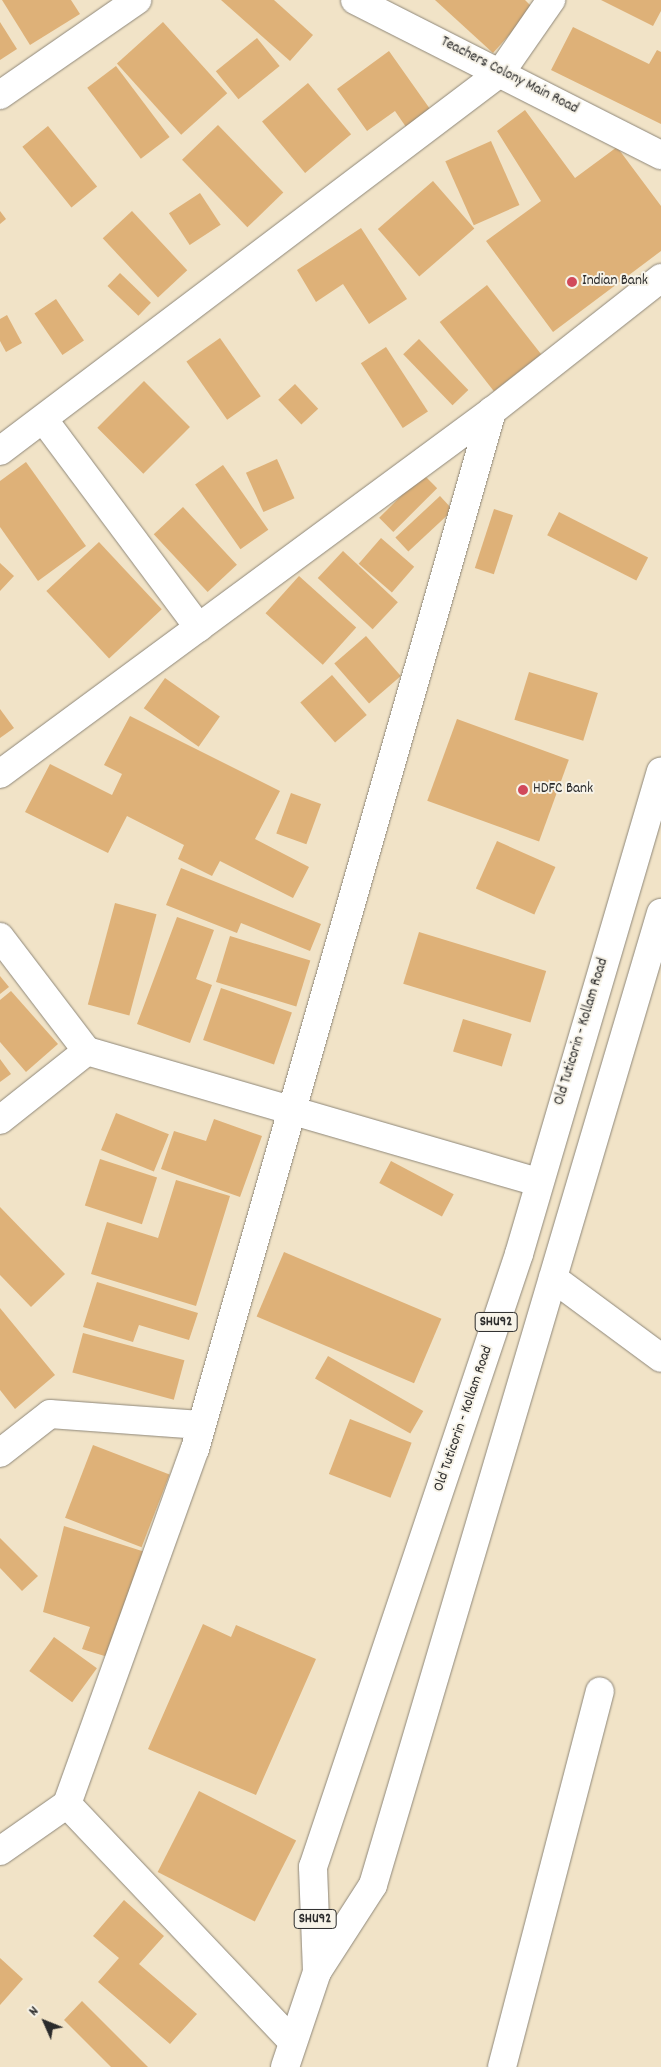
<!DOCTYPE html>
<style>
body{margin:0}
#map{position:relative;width:661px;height:2067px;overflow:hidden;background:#f1e3c7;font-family:Dekko,sans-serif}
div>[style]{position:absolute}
.building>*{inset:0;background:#deb178;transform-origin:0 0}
.roads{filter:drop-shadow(0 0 1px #8e8779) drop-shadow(0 0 1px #8e8779)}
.minor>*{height:28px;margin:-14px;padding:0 14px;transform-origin:14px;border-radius:14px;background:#fff}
.major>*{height:28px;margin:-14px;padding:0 14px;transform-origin:14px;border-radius:14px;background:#fff}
.dots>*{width:14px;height:14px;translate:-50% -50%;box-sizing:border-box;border:2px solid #f7f3e8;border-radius:50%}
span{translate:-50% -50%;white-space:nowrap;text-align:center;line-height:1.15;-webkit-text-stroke:4px #f7f3e8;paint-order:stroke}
.shield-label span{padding:1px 4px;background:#f7f3e8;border:1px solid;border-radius:4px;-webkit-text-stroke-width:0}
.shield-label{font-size:14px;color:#2b2b2b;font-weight:700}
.street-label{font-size:15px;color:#2b2b2b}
.poi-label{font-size:15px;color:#2b2b2b}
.left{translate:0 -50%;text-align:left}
.north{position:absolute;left:20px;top:1997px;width:50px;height:50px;-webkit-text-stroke:4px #f7f3e8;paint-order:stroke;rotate:314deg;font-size:14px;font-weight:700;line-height:20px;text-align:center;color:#2b2b2b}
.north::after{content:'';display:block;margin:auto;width:18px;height:22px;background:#2b2b2b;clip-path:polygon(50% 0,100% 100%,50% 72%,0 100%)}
</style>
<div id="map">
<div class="building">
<div style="clip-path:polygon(2px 0,71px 0,80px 14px,30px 45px)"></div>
<div style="clip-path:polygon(221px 0,274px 0,313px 35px,290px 61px)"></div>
<div style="clip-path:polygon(435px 0,525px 0,533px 8px,493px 53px)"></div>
<div style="clip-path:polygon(601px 0,661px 0,661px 11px,653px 26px)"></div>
<div style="clip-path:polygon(0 22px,17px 49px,0 60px)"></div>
<div style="left:163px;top:22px;width:96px;height:62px;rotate:48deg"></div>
<div style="clip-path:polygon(573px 27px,649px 64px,657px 50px,661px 52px,661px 124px,551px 70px)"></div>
<div style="left:257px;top:38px;width:36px;height:53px;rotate:51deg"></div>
<div style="clip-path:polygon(389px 51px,430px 109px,406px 127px,395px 111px,367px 131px,337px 89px)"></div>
<div style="left:116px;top:66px;width:89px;height:36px;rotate:53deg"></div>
<div style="left:308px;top:83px;width:67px;height:60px;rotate:50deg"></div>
<div style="clip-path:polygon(525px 110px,575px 178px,617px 147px,661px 206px,661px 251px,553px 332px,486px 241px,541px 201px,497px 131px)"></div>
<div style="left:218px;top:125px;width:94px;height:50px;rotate:46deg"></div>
<div style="left:48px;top:126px;width:78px;height:33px;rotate:51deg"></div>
<div style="left:491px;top:141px;width:70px;height:50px;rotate:66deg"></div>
<div style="left:433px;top:181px;width:63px;height:73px;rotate:49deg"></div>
<div style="left:200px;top:193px;width:38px;height:37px;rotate:57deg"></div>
<div style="clip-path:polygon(0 211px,6px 219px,0 224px)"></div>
<div style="left:132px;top:211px;width:81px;height:40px;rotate:47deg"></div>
<div style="clip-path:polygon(361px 228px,407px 299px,369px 324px,343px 284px,316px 302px,297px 270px)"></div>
<div style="left:120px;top:273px;width:43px;height:18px;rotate:44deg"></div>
<div style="left:487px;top:285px;width:88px;height:60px;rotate:52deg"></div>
<div style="left:56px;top:299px;width:50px;height:26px;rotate:56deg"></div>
<div style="clip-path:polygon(7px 315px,22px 343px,6px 352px,0 341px,0 319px)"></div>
<div style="left:220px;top:338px;width:71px;height:41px;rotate:55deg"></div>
<div style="left:419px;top:339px;width:71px;height:22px;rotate:46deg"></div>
<div style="left:386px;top:347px;width:77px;height:30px;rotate:57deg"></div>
<div style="left:144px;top:381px;width:65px;height:66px;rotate:45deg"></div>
<div style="left:295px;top:384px;width:34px;height:23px;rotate:47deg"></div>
<div style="left:277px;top:459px;width:43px;height:34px;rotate:66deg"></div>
<div style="clip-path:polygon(26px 462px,86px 546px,38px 581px,0 527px,0 481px)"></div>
<div style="left:223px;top:465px;width:79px;height:34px;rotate:55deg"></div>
<div style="left:423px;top:474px;width:20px;height:62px;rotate:45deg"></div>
<div style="left:440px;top:496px;width:19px;height:61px;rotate:47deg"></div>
<div style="left:183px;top:507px;width:79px;height:40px;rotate:47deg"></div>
<div style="left:494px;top:509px;width:20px;height:62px;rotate:18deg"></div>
<div style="left:559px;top:512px;width:100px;height:26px;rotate:27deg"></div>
<div style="left:381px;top:538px;width:44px;height:34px;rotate:41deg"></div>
<div style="left:99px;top:542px;width:92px;height:72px;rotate:47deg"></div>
<div style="left:343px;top:551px;width:75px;height:37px;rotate:43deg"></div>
<div style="clip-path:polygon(0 563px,14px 576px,0 591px)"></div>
<div style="left:299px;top:576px;width:77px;height:50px;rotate:42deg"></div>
<div style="left:366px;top:636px;width:53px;height:42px;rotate:49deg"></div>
<div style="left:529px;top:672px;width:72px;height:50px;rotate:17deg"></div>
<div style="left:332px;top:675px;width:53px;height:42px;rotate:49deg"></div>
<div style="left:165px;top:678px;width:67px;height:37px;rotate:35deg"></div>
<div style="clip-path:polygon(0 709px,14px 728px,0 738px)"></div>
<div style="clip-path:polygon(130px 716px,280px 791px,255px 839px,309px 867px,293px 898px,220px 861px,212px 876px,178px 859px,184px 845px,127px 816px,108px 853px,25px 812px,50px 764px,112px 795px,122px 774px,104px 765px)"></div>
<div style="left:457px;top:719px;width:119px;height:87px;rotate:20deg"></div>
<div style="left:291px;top:793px;width:32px;height:43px;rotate:20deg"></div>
<div style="left:497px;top:841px;width:64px;height:52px;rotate:24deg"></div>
<div style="clip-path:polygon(181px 868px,321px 924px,310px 951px,241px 923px,237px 933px,166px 905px)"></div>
<div style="left:115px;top:903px;width:43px;height:105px;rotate:15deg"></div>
<div style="clip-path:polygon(177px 917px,214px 930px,196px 979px,212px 985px,190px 1043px,137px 1024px)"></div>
<div style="left:419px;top:932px;width:133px;height:54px;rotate:17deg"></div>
<div style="left:230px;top:936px;width:84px;height:48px;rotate:17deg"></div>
<div style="clip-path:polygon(0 976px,9px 987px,0 994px)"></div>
<div style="left:221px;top:988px;width:75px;height:55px;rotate:19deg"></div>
<div style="clip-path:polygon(11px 991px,58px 1044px,26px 1072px,0 1042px,0 1000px)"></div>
<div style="left:463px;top:1019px;width:51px;height:34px;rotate:17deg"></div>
<div style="clip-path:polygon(0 1059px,11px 1074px,0 1082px)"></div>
<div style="left:116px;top:1113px;width:57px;height:40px;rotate:22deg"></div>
<div style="clip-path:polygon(214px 1119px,262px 1136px,240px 1197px,161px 1169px,174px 1131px,206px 1141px)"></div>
<div style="left:100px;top:1159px;width:60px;height:49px;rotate:18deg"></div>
<div style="left:391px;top:1161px;width:71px;height:25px;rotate:28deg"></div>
<div style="clip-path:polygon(176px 1180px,230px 1196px,196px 1306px,91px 1274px,107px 1222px,158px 1238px)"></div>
<div style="clip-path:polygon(0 1207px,65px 1274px,31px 1307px,0 1275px)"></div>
<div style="left:284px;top:1252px;width:171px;height:70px;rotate:23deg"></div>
<div style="clip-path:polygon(97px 1282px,198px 1313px,189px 1340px,139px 1325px,133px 1342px,83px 1327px)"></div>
<div style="clip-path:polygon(0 1308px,55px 1375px,15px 1409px,0 1390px)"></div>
<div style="left:83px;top:1333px;width:105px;height:41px;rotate:15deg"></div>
<div style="left:328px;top:1356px;width:110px;height:26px;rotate:30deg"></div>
<div style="left:350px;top:1419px;width:66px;height:59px;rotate:21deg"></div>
<div style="left:93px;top:1445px;width:82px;height:78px;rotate:21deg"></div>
<div style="clip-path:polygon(64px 1526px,145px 1552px,111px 1658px,82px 1649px,90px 1627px,43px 1612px)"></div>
<div style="clip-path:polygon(0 1538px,38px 1576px,22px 1591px,0 1568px)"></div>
<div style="clip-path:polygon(203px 1624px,231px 1637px,236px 1625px,316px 1659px,256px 1795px,148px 1749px)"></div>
<div style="left:54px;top:1637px;width:53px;height:42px;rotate:36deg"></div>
<div style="left:199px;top:1791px;width:109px;height:91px;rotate:27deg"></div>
<div style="clip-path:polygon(124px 1900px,164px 1936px,139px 1964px,197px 2014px,170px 2044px,98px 1982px,119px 1958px,93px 1936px)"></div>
<div style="clip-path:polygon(0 1958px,23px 1979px,0 2005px)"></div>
<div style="clip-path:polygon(82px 2001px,148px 2067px,111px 2067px,64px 2020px)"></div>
</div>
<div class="roads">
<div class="minor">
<div style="left:355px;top:0;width:343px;rotate:26.9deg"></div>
<div style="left:0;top:95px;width:167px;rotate:-34.7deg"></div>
<div style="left:44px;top:420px;width:259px;rotate:53.3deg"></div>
<div style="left:0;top:451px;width:628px;rotate:-37.11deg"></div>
<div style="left:501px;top:72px;width:88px;rotate:-55.2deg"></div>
<div style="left:0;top:774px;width:611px;rotate:-36.42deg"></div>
<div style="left:492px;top:411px;width:215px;rotate:-38.2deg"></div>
<div style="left:0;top:937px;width:143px;rotate:52.7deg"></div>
<div style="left:87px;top:1051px;width:469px;rotate:16.2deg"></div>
<div style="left:0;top:1120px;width:111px;rotate:-38.4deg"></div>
<div style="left:553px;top:1278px;width:134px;rotate:36.5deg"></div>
<div style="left:0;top:1453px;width:63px;rotate:-38deg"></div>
<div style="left:50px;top:1414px;width:151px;rotate:4.2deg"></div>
<div style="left:67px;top:1804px;width:327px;rotate:46.5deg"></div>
<div style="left:0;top:1851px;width:82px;rotate:-35deg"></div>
<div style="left:67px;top:1804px;width:377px;rotate:-70.2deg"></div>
<div style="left:195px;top:1449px;width:1080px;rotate:-74.03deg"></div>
<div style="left:502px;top:2067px;width:388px;rotate:-75.4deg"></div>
</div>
<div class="major">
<div style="left:317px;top:1972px;width:103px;rotate:-57.2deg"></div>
<div style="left:373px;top:1885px;width:1014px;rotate:-73.5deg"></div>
<div style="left:285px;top:2067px;width:100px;rotate:-71.4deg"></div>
<div style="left:317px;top:1972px;width:105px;rotate:-92.2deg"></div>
<div style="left:313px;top:1867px;width:647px;rotate:-71.42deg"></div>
<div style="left:519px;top:1254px;width:503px;rotate:-73.62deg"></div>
</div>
</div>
<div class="dots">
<div style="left:572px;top:282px;background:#d1495b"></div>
<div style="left:523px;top:790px;background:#d1495b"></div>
</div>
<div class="shield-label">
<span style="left:496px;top:1322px">SHU92</span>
<span style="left:315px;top:1919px">SHU92</span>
</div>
<div class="street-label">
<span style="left:509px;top:76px;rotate:27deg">Teachers Colony Main Road</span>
<span style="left:582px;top:1032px;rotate:-73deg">Old Tuticorin - Kollam Road</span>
<span style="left:464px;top:1419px;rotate:-71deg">Old Tuticorin - Kollam Road</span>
</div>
<div class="poi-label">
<span class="left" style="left:582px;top:282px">Indian Bank</span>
<span class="left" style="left:533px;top:790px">HDFC Bank</span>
</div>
<div class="north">N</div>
</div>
